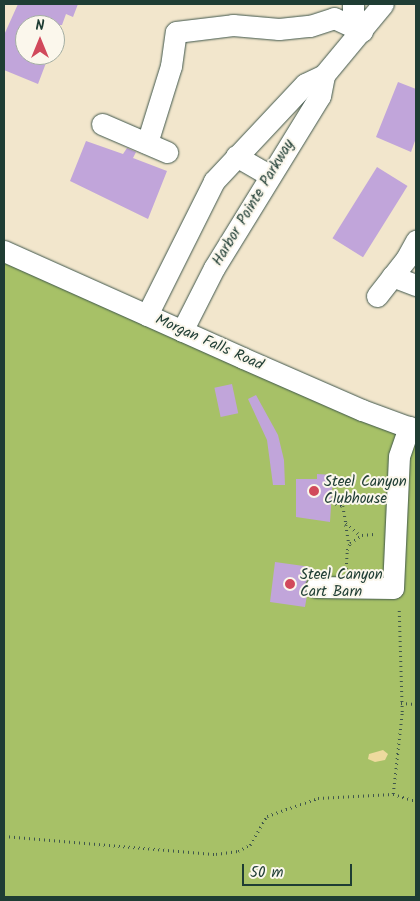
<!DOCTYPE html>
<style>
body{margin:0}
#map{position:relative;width:420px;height:901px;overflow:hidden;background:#f2e6cc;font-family:Kalam,sans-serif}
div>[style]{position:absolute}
.green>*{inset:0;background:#a7c167}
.sand>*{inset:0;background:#eeda9e}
.building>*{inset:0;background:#c1a5da;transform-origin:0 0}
.path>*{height:2.5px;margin-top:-1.25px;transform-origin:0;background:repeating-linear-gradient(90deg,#3f564b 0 1px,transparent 0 5px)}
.roads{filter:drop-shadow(0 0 1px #3f564b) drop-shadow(0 0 1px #3f564b)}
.minor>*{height:21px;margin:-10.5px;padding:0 10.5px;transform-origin:10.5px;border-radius:10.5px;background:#fff}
.dots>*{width:14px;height:14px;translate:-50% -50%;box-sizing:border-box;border:2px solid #fbf7ec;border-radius:50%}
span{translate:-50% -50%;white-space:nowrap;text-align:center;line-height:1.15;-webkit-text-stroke:4px #fbf7ec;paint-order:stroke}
.street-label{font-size:15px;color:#1f3d34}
.poi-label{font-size:15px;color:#1f3d34}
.left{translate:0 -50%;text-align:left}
.frame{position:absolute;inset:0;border:5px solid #1f3d34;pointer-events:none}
.north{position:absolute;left:15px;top:15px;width:50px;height:50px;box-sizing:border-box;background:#fbf7ec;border:1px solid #a3ada2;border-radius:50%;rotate:0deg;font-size:14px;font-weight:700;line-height:20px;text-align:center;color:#1f3d34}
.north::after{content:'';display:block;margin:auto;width:18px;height:22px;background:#d1495b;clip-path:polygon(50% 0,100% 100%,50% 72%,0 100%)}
.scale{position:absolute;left:242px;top:864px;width:110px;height:22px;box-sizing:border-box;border:2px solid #1f3d34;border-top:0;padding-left:6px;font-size:15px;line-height:18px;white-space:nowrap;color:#1f3d34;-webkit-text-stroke:4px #fbf7ec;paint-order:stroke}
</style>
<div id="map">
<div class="green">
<div style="clip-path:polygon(4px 247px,416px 423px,416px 897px,4px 897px)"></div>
</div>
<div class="sand">
<div style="clip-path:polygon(383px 750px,388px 754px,385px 760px,375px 762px,368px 759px,369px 754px)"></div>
</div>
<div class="building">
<div style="clip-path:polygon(18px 4px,78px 4px,73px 17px,66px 14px,62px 25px,25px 25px,25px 55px,49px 55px,38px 84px,4px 70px,4px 35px)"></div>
<div style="clip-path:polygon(398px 82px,416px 89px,416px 138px,411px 152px,376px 137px)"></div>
<div style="clip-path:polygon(86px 141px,123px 154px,127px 148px,136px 152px,133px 158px,167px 171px,148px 219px,70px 181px)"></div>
<div style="left:377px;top:167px;width:36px;height:84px;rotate:32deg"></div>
<div style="left:232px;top:384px;width:30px;height:18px;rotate:78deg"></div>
<div style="clip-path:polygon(256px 395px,278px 435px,284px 460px,285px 485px,273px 485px,267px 440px,248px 399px)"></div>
<div style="clip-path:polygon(317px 474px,333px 475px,330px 522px,296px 517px,296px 479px,317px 479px)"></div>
<div style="clip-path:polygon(275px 562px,311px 567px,309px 577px,304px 586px,307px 595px,305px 607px,270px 602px)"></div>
</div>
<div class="path">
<div style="left:331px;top:502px;width:13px;rotate:18deg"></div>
<div style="left:343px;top:506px;width:17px;rotate:80deg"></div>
<div style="left:346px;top:523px;width:18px;rotate:41deg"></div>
<div style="left:346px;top:525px;width:20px;rotate:81deg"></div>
<div style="left:346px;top:569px;width:19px;rotate:-87deg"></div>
<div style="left:347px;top:550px;width:8px;rotate:-67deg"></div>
<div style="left:350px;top:543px;width:14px;rotate:-34deg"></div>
<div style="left:362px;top:535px;width:12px;rotate:-5deg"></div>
<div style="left:401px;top:703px;width:15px;rotate:4deg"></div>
<div style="left:393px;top:794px;width:24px;rotate:17deg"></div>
<div style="left:4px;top:836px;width:213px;rotate:4.9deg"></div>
<div style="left:216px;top:854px;width:22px;rotate:-8deg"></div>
<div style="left:238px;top:851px;width:13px;rotate:-27deg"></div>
<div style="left:250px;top:845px;width:34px;rotate:-60deg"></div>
<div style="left:267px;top:816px;width:54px;rotate:-19.4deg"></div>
<div style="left:318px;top:798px;width:75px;rotate:-3.1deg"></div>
<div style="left:393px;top:794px;width:82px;rotate:-83.7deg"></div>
<div style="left:402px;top:712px;width:103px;rotate:-91.7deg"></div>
</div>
<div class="roads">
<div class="minor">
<div style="left:353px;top:4px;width:8px;rotate:90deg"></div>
<div style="left:353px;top:12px;width:21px;rotate:65deg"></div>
<div style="left:102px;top:124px;width:71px;rotate:23.3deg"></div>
<div style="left:147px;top:143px;width:81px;rotate:-72.7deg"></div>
<div style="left:171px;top:66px;width:34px;rotate:-82deg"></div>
<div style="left:176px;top:32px;width:57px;rotate:-7deg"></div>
<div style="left:233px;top:25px;width:46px;rotate:5deg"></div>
<div style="left:279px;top:29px;width:31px;rotate:-6deg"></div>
<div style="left:310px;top:26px;width:25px;rotate:-18deg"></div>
<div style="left:334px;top:18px;width:31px;rotate:25deg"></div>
<div style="left:236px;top:156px;width:39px;rotate:30deg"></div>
<div style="left:4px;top:251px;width:262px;rotate:24.1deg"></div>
<div style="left:243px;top:358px;width:130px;rotate:23.6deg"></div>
<div style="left:362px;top:410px;width:58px;rotate:20.3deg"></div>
<div style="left:392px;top:276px;width:26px;rotate:21deg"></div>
<div style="left:377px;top:296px;width:47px;rotate:-51.9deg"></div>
<div style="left:406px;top:259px;width:21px;rotate:-61deg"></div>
<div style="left:147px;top:315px;width:150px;rotate:-63.4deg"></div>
<div style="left:214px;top:181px;width:133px;rotate:-46.8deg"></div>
<div style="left:305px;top:84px;width:21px;rotate:-25deg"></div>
<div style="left:324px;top:75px;width:92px;rotate:-50.3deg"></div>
<div style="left:182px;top:331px;width:71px;rotate:-63.1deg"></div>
<div style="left:214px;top:268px;width:202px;rotate:-58.4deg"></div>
<div style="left:320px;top:96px;width:21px;rotate:-79deg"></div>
<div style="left:316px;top:587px;width:77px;rotate:0.7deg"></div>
<div style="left:393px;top:588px;width:132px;rotate:-87.4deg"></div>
<div style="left:399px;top:456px;width:31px;rotate:-71deg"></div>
</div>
</div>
<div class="dots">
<div style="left:314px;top:491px;background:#d1495b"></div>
<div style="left:290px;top:584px;background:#d1495b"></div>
</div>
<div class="street-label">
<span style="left:254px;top:203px;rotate:-59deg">Harbor Pointe Parkway</span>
<span style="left:209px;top:343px;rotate:24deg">Morgan Falls Road</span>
</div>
<div class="poi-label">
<span class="left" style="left:324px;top:491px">Steel Canyon<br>Clubhouse</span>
<span class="left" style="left:300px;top:584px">Steel Canyon<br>Cart Barn</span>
</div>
<div class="frame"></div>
<div class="north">N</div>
<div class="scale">50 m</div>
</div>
